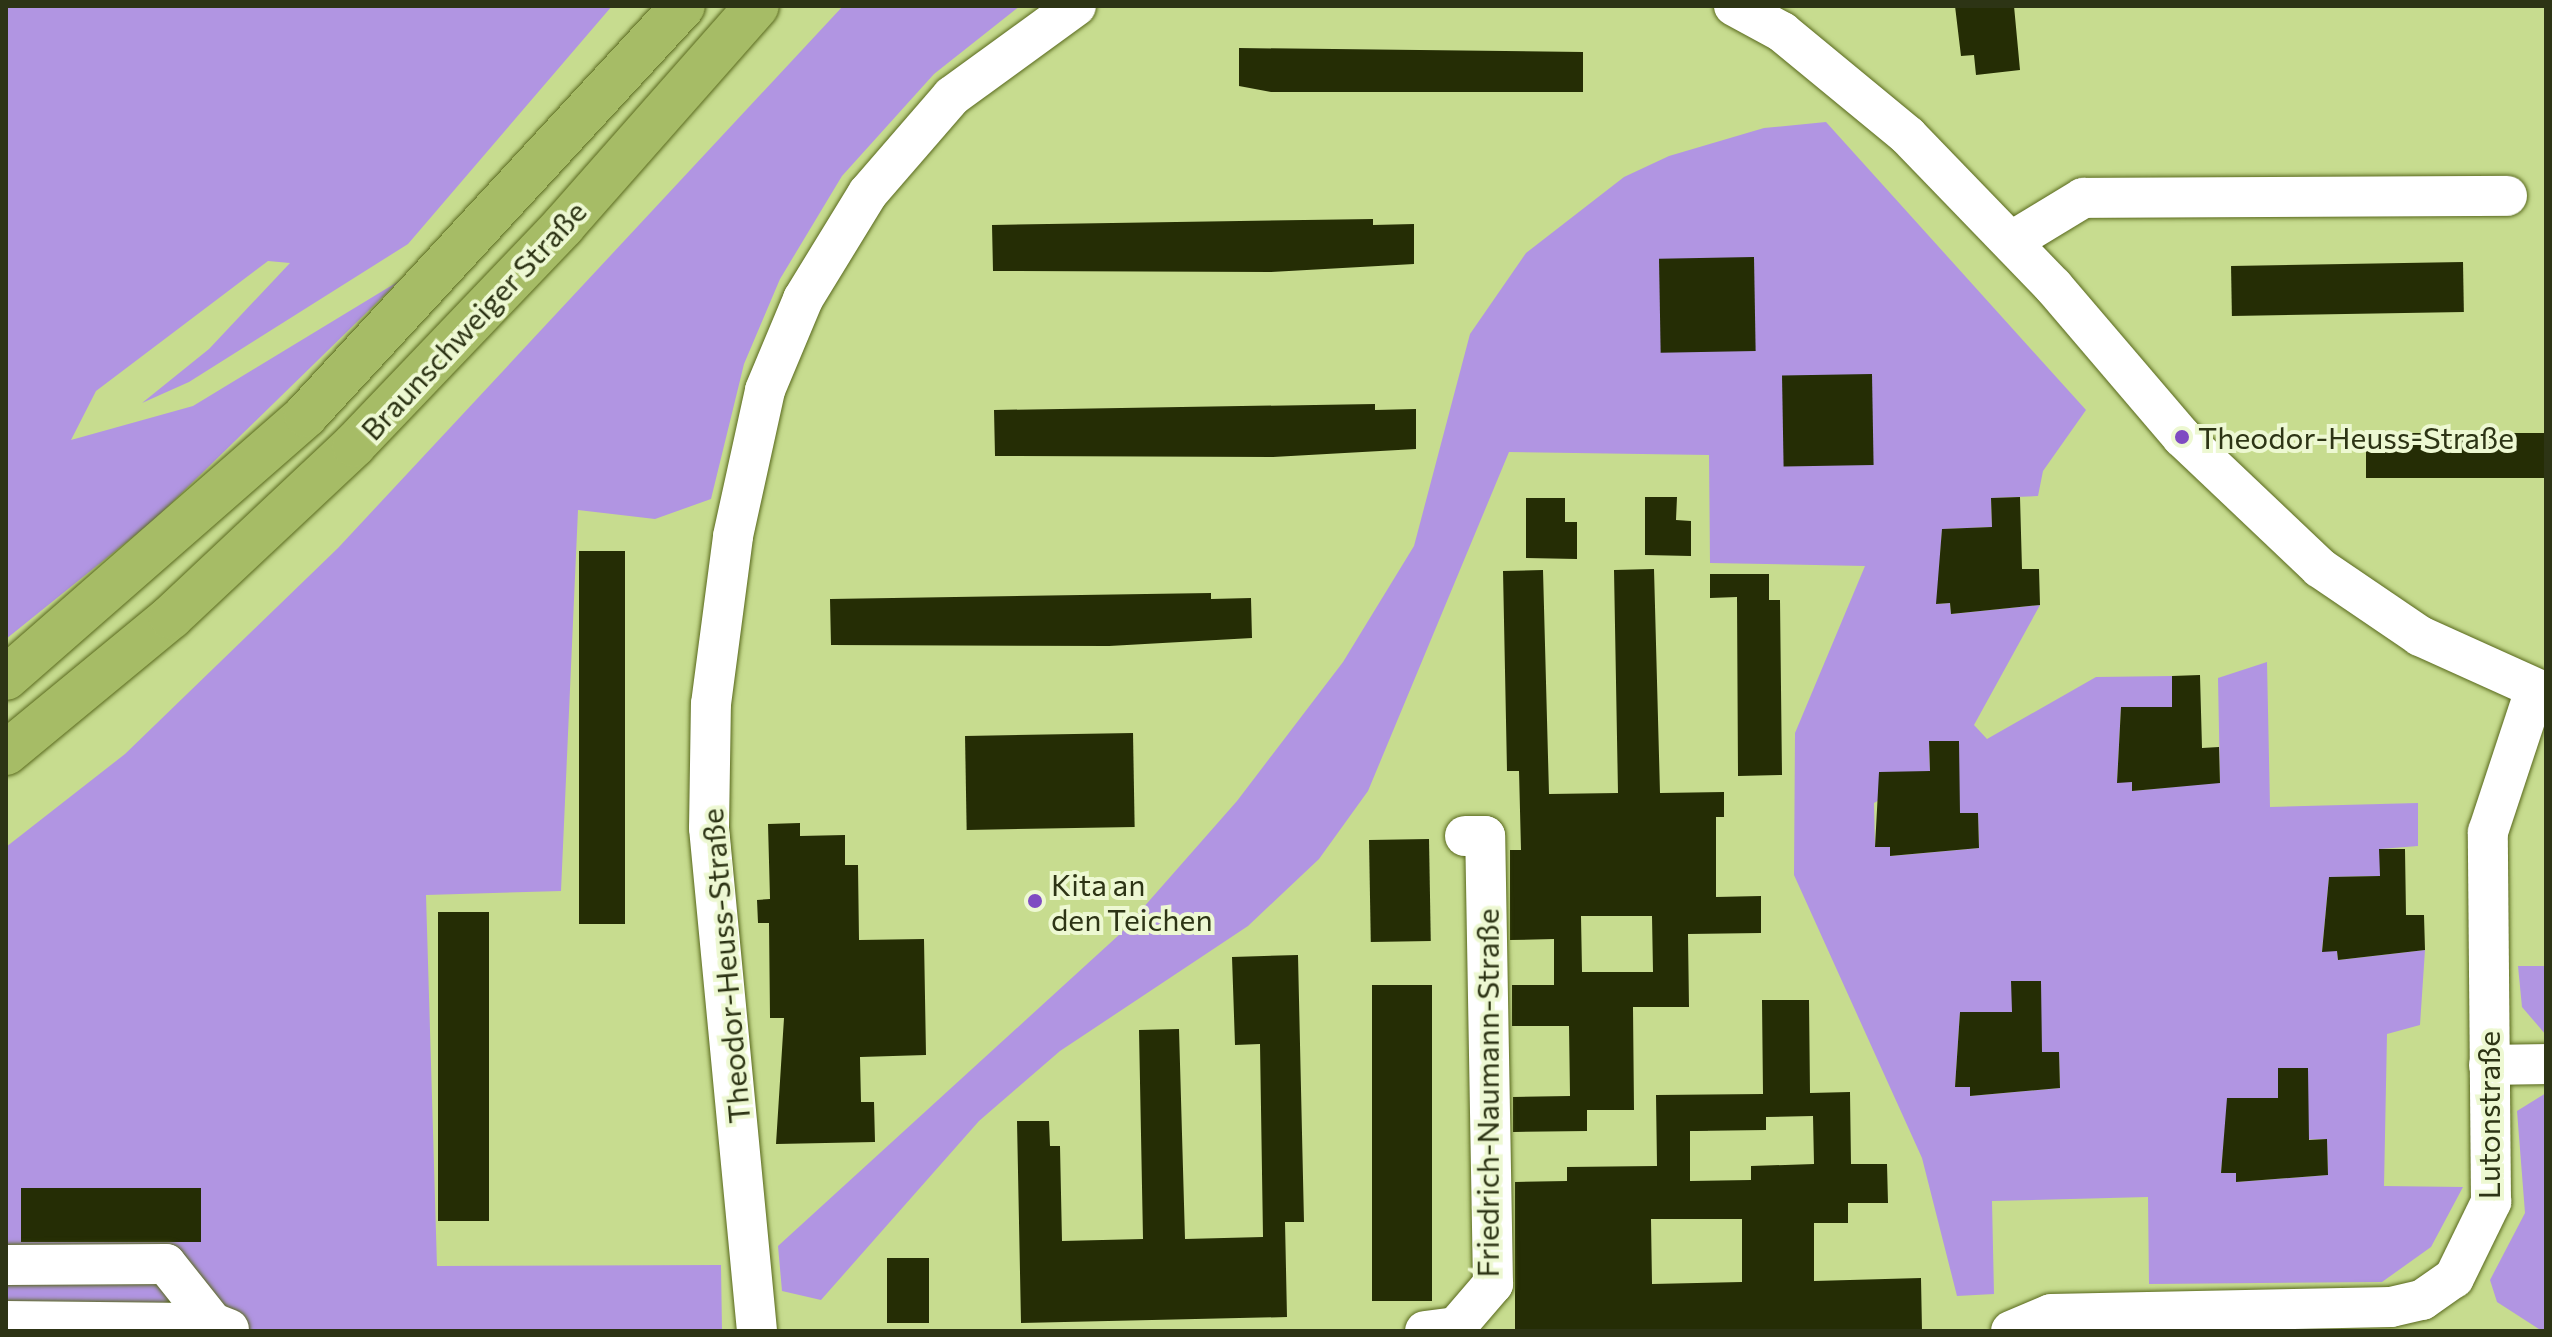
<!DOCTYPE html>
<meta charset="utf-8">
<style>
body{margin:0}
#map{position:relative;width:2552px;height:1337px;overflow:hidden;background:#c7dc8f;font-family:Commissioner,sans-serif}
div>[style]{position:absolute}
.green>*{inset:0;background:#b195e2}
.building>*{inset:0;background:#252d05;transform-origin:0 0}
.roads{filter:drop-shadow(0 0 2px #58681c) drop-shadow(0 0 2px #58681c)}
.minor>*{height:40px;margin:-20px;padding:0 20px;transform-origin:20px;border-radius:20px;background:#fff}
.highway>*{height:44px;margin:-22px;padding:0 22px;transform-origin:22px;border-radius:22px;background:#a6bc66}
.dots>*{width:22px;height:22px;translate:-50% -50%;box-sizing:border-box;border:4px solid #edf8d2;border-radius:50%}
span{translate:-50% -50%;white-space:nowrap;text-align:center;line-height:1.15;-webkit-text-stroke:8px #edf8d2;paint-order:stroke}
.street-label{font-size:30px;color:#2d3415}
.poi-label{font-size:30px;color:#2d3415}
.left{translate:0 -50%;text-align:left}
.frame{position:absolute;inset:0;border:8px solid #2d3415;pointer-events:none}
</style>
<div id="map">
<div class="green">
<div style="clip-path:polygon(6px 6px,612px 6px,408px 244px,189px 382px,142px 403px,209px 349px,290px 263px,268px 261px,96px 391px,71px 440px,193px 406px,399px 281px,155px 519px,6px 639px)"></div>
<div style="clip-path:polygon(843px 6px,1020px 6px,934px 74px,842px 176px,780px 279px,744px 364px,711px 499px,655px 519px,578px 510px,561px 891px,426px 895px,437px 1266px,721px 1265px,722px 1331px,6px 1331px,6px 847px,125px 754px,338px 548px)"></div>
<div style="clip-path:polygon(evenodd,1826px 122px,2086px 410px,2043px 471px,2038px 496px,1991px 498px,1992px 527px,1942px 529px,1937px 604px,1950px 603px,1951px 614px,2040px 605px,1974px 725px,1987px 739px,2096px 677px,2172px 676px,2172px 707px,2121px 707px,2117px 782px,2132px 782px,2133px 791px,2220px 782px,2218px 678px,2267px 662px,2270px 807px,2418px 803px,2418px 846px,2380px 849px,2380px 876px,2329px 877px,2322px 951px,2337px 951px,2338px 960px,2425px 950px,2420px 1025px,2387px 1034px,2384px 1186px,2463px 1187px,2431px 1247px,2382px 1282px,2149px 1284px,2148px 1197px,1992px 1201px,1994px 1294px,1957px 1296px,1922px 1158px,1794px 875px,1795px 733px,1865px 566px,1710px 563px,1709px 455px,1509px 452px,1368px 791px,1319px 859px,1248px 926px,1060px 1051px,979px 1121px,821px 1300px,782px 1291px,778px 1246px,1120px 934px,1237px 801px,1343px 662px,1414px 546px,1470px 334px,1526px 253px,1624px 177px,1669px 156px,1764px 128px,1826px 122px,1929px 742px,1942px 813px,1978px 813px,1979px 848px,1891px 856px,1890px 847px,1875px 847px,1874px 803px,1930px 771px,1929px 742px,1826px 122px,2012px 981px,2025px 1053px,2059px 1052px,2060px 1088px,1970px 1096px,1970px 1087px,1955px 1087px,1960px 1012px,2012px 1012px,2012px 981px,1826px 122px,2278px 1068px,2291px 1140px,2327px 1139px,2328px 1175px,2236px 1182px,2236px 1173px,2221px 1173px,2228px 1098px,2278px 1098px,2278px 1068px)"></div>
<div style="clip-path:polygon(2518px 966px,2546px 966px,2546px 1035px,2522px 1007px)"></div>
<div style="clip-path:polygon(2546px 1093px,2546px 1331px,2542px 1331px,2497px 1302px,2490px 1280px,2525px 1213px,2517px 1111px)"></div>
</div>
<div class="building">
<div style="clip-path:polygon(1955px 6px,2014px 6px,2020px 70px,1976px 75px,1974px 55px,1961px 56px)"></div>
<div style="clip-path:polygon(1239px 48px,1583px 52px,1583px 92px,1271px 92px,1239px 86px)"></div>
<div style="clip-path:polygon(1373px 219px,1373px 225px,1414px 224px,1414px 264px,1271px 272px,993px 271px,992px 225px)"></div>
<div style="left:1754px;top:257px;width:94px;height:95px;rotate:89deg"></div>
<div style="left:2463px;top:262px;width:50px;height:232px;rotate:89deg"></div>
<div style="left:1872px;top:374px;width:91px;height:90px;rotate:89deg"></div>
<div style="clip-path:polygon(1375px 404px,1375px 410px,1416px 409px,1416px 449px,1273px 457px,995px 456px,994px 410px)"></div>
<div style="left:2546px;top:433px;width:45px;height:180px;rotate:90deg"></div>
<div style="clip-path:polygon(1645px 497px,1677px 497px,1676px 520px,1691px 521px,1691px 556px,1645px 555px)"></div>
<div style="clip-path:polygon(2020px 497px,2022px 569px,2039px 569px,2040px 605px,1951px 614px,1950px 603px,1936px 604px,1942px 529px,1992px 527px,1991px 498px)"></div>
<div style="clip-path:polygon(1526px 498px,1565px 498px,1565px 522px,1577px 522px,1577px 559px,1526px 558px)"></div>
<div style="left:579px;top:551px;width:46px;height:373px"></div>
<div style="clip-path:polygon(evenodd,1654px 569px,1660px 793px,1724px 792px,1724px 817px,1716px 817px,1716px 897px,1761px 896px,1761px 933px,1688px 934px,1689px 1007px,1633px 1007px,1634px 1110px,1587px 1110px,1587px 1131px,1513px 1132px,1513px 1097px,1570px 1096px,1569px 1026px,1512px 1026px,1512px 985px,1554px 985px,1554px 939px,1510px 940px,1510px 850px,1521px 850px,1519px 771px,1507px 771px,1503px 571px,1543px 570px,1549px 794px,1618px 793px,1614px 570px,1654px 569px,1581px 916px,1652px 916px,1653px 972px,1582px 972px,1581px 916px)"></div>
<div style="clip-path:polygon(1710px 574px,1769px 574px,1769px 600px,1780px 600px,1782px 775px,1738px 776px,1737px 597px,1710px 598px)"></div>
<div style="clip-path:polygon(1211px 593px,1211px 599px,1251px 598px,1252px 638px,1109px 646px,831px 645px,830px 599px)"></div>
<div style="clip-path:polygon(2200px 675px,2202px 748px,2219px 747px,2220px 783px,2132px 791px,2132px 782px,2117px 783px,2121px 707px,2172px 707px,2172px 676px)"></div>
<div style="left:1133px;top:733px;width:94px;height:168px;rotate:89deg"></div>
<div style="clip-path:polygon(1929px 741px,1959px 741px,1960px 813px,1978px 813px,1979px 848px,1890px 856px,1890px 847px,1875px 847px,1879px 772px,1930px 771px)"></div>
<div style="clip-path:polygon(800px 823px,800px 836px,845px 835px,845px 865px,858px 865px,859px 940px,924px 939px,926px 1055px,860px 1057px,861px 1102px,874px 1102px,875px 1142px,776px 1144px,784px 1018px,770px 1018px,769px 923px,758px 923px,757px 900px,770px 899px,768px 824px)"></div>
<div style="left:1429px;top:839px;width:102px;height:60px;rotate:89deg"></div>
<div style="clip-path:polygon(2379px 849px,2405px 849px,2406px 915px,2424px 915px,2425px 950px,2338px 960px,2337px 951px,2322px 952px,2329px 877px,2380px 876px)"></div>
<div style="left:438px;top:912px;width:51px;height:309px"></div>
<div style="clip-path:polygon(1298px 955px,1304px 1222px,1285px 1222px,1287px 1317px,1021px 1323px,1017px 1121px,1049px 1121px,1050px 1146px,1060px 1146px,1062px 1241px,1143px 1239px,1139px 1030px,1179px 1029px,1185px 1239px,1263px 1237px,1260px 1044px,1235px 1045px,1232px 957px)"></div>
<div style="clip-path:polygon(2011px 981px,2041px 981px,2042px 1052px,2059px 1052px,2060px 1088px,1970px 1096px,1970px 1087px,1955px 1087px,1960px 1012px,2012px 1012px)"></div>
<div style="left:1372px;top:985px;width:60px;height:316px"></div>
<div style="clip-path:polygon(evenodd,1762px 1000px,1809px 1000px,1810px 1093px,1850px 1092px,1851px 1164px,1887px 1164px,1888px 1203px,1848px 1203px,1848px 1223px,1814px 1223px,1814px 1281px,1921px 1278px,1922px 1331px,1515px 1331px,1515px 1182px,1567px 1181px,1567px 1167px,1657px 1166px,1656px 1095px,1763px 1094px,1762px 1000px,1813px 1116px,1814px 1164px,1751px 1166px,1751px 1180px,1690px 1181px,1690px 1131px,1766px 1130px,1766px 1117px,1813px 1116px,1762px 1000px,1651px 1219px,1742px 1219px,1742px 1282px,1652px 1284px,1651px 1219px)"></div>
<div style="clip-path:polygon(2278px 1068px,2308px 1068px,2309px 1140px,2327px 1139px,2328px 1175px,2236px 1182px,2236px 1173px,2221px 1173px,2227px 1098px,2278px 1098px)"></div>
<div style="left:21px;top:1188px;width:180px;height:54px"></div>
<div style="left:887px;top:1258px;width:42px;height:65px"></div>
</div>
<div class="roads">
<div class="minor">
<div style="left:1734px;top:6px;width:55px;rotate:28.4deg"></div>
<div style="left:1782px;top:32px;width:163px;rotate:39.5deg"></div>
<div style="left:1908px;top:136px;width:209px;rotate:46deg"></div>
<div style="left:2053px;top:286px;width:199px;rotate:49.5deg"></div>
<div style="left:2182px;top:437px;width:190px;rotate:43.5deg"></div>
<div style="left:2320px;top:568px;width:121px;rotate:34.2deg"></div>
<div style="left:2420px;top:636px;width:138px;rotate:24.3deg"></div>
<div style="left:2012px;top:241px;width:83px;rotate:-31.2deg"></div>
<div style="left:2083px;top:198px;width:424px;rotate:-0.3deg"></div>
<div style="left:2489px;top:1065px;width:57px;rotate:-1deg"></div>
<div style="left:6px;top:1265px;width:160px;rotate:-0.4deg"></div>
<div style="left:166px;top:1264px;width:75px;rotate:51.5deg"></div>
<div style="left:6px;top:1321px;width:207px;rotate:0.6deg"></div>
<div style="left:213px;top:1323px;width:17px;rotate:21deg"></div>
<div style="left:757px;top:1331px;width:505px;rotate:-95.45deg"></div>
<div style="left:709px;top:828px;width:124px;rotate:-89.1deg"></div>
<div style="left:711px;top:704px;width:169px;rotate:-82.5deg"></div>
<div style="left:733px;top:536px;width:149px;rotate:-77.6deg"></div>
<div style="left:765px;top:390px;width:99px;rotate:-67.3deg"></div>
<div style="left:803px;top:299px;width:124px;rotate:-58.5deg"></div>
<div style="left:868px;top:193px;width:128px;rotate:-49.1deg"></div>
<div style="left:952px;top:96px;width:153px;rotate:-36deg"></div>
<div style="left:1425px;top:1331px;width:31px;rotate:-7deg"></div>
<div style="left:1456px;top:1327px;width:57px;rotate:-49.3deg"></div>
<div style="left:1493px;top:1284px;width:448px;rotate:-91deg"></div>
<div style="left:1485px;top:836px;width:20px;rotate:180deg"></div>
<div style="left:2011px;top:1331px;width:43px;rotate:-23deg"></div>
<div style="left:2051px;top:1314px;width:340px;rotate:-1.2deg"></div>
<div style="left:2391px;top:1307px;width:32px;rotate:-13deg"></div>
<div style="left:2422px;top:1300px;width:39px;rotate:-35deg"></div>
<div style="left:2454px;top:1278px;width:85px;rotate:-64deg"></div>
<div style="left:2491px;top:1202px;width:370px;rotate:-90.5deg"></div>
<div style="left:2488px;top:832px;width:150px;rotate:-71.7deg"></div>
</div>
<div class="highway">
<div style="left:6px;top:678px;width:399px;rotate:-41.2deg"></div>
<div style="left:306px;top:415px;width:556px;rotate:-47.33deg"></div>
<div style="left:6px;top:753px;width:214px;rotate:-39.5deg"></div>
<div style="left:171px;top:617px;width:251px;rotate:-43.2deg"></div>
<div style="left:354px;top:445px;width:303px;rotate:-46.3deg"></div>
<div style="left:563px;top:226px;width:293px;rotate:-48.6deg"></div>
</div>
</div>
<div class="dots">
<div style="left:2182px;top:437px;background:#7f4bc2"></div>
<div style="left:1035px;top:901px;background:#7f4bc2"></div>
</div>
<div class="street-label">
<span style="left:473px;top:320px;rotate:-47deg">Braunschweiger Straße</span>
<span style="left:725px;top:966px;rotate:-95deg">Theodor-Heuss-Straße</span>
<span style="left:1487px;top:1093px;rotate:-90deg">Friedrich-Naumann-Straße</span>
<span style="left:2488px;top:1115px;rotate:-90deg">Lutonstraße</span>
</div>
<div class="poi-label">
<span class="left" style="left:2198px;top:437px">Theodor-Heuss-Straße</span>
<span class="left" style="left:1051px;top:901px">Kita an<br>den Teichen</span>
</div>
<div class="frame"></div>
</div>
